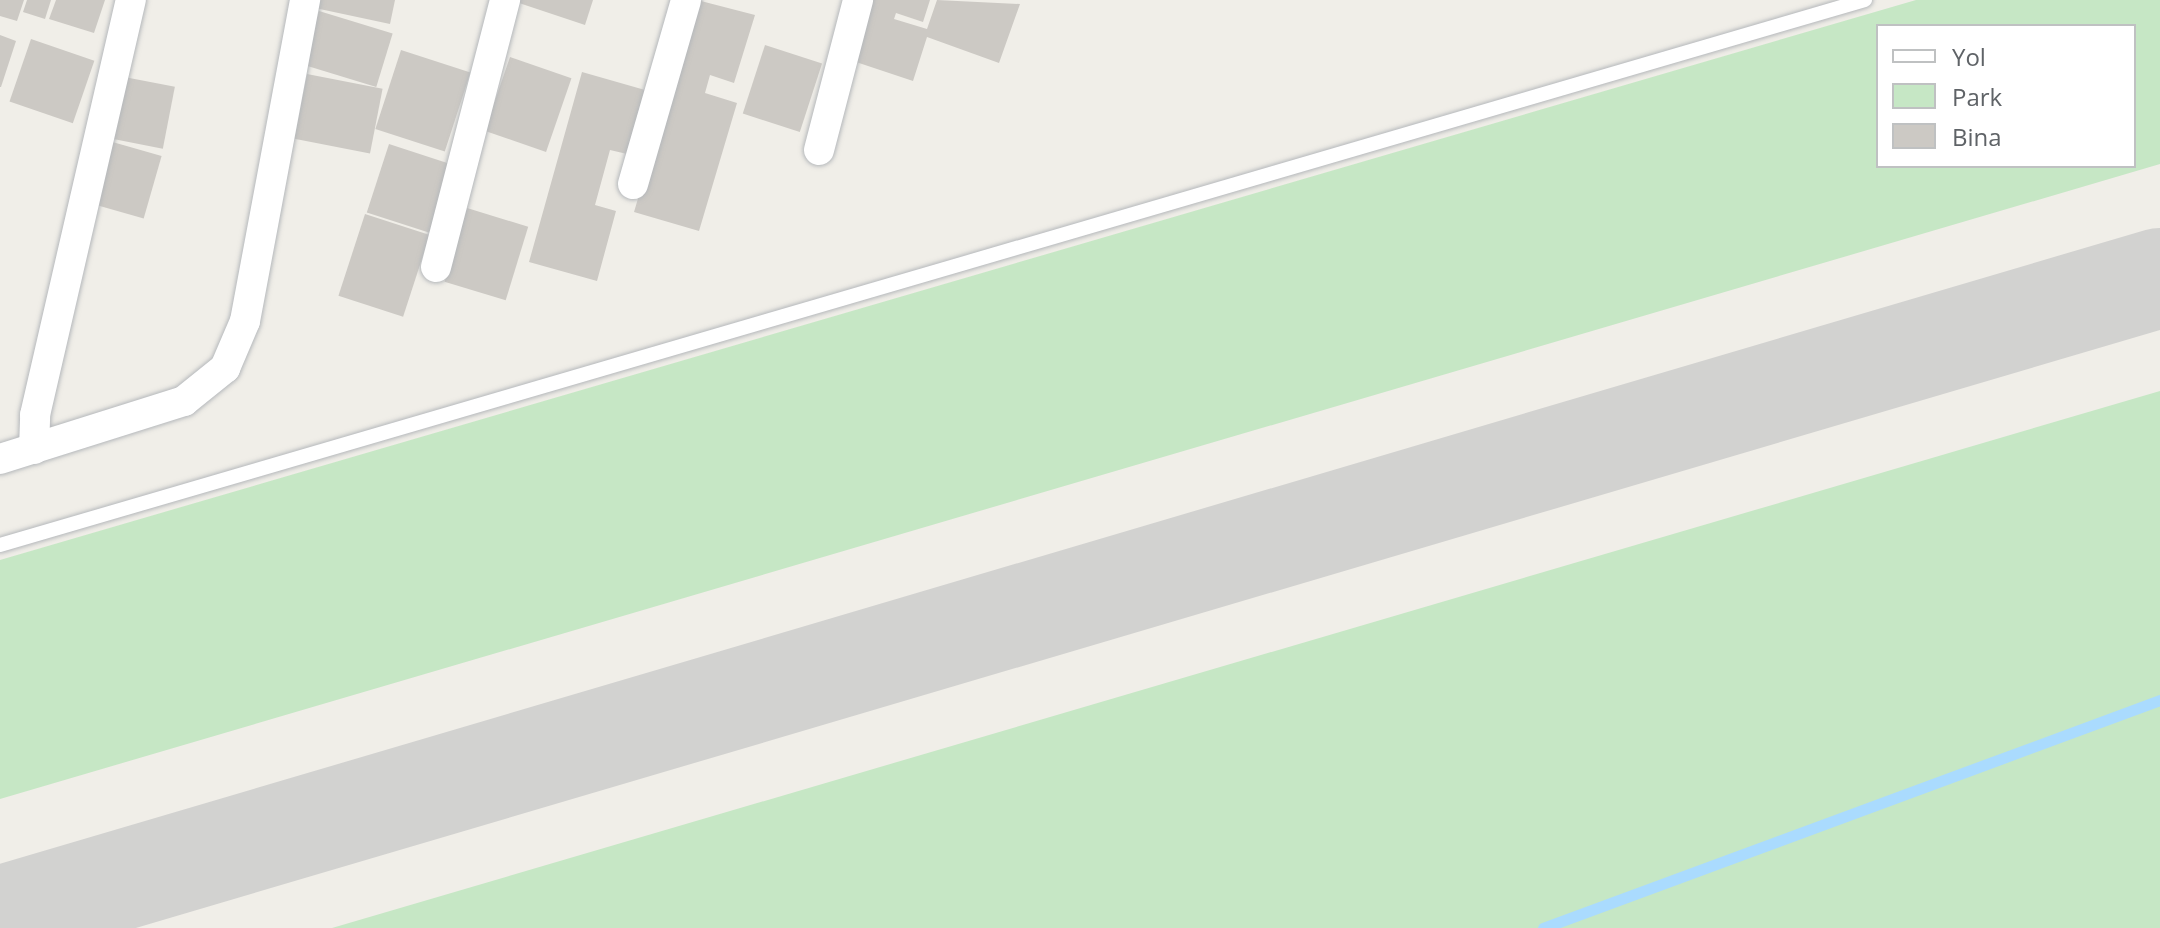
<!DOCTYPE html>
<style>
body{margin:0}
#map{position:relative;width:2160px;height:928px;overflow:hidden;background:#f0eee8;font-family:"Open Sans",sans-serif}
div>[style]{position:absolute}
.green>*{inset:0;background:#c6e7c5}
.stream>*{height:11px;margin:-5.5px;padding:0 5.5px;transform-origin:5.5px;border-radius:5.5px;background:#aadbfe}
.taxiway>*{height:100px;margin:-50px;padding:0 50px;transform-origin:50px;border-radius:50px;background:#d2d2d0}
.building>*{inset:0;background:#ccc9c4;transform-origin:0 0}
.roads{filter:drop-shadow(0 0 2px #b5b8bb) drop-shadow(0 0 2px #b5b8bb)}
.service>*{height:14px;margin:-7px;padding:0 7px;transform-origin:7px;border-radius:7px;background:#fff}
.minor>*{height:30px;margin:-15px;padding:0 15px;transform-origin:15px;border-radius:15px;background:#fff}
span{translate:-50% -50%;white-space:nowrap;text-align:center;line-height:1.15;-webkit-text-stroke:7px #fff;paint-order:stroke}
.legend{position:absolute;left:1876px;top:24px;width:260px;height:144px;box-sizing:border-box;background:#fff;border:2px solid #bfc1c2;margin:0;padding:10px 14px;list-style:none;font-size:24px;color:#5f6367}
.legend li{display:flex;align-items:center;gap:16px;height:40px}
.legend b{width:40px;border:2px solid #bfc1c2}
</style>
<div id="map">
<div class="green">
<div style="clip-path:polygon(evenodd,1916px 0,2160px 0,2160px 164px,0 799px,0 560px,1916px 0,2134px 26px,2134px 166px,1878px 166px,1878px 26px,2134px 26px)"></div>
<div style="clip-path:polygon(2160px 391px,2160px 928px,332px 928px)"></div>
</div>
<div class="stream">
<div style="left:1543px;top:928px;width:658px;rotate:-20.28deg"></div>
</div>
<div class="taxiway">
<div style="left:0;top:916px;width:2252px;rotate:-16.46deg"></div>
</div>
<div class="building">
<div style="clip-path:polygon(0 0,24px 0,17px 21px,0 16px)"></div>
<div style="clip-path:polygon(27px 0,51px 0,45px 19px,23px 12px)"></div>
<div style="clip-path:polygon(56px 0,105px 0,94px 33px,49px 19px)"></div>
<div style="clip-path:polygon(317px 0,395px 0,390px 24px,315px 8px)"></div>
<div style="clip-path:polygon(510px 0,593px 0,585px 25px)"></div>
<div style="clip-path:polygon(697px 0,755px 15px,734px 83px,710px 75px,705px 93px,737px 103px,699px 231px,634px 212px)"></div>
<div style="clip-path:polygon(866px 0,930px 0,923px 22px,896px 13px,894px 19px,927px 29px,937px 0,1020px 4px,999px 63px,927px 37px,913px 81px,847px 59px)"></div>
<div style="left:319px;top:11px;width:77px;height:56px;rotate:17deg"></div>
<div style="clip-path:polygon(0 35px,16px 41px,1px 87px,0 87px)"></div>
<div style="left:31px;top:39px;width:67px;height:66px;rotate:19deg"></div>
<div style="left:765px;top:45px;width:60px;height:72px;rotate:18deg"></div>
<div style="left:401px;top:50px;width:73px;height:83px;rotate:18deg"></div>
<div style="left:510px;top:57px;width:65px;height:78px;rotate:19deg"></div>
<div style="clip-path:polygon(582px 72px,645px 90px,627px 154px,610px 150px,595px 205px,616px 211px,597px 281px,529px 262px)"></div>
<div style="left:307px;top:74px;width:77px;height:66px;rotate:11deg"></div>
<div style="left:114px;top:75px;width:62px;height:63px;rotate:11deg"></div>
<div style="left:102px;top:139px;width:62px;height:65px;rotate:16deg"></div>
<div style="left:389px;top:144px;width:66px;height:72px;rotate:18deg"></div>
<div style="left:467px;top:208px;width:64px;height:77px;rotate:17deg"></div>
<div style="left:365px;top:214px;width:68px;height:86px;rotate:18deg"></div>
</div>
<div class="roads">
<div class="service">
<div style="left:0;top:545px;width:1943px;rotate:-16.29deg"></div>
</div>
<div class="minor">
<div style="left:819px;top:150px;width:155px;rotate:-75.4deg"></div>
<div style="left:633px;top:184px;width:191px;rotate:-73.9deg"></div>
<div style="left:436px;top:267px;width:276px;rotate:-75.5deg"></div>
<div style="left:34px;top:449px;width:34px;rotate:-88deg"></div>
<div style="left:35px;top:415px;width:426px;rotate:-77deg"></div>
<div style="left:0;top:459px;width:193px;rotate:-17.5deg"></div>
<div style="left:184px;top:401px;width:53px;rotate:-38.8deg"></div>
<div style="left:225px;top:368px;width:51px;rotate:-66.9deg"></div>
<div style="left:245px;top:321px;width:327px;rotate:-79.4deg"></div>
</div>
</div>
<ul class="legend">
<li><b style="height:10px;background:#fff"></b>Yol</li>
<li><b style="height:22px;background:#c6e7c5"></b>Park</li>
<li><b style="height:22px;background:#ccc9c4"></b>Bina</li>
</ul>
</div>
